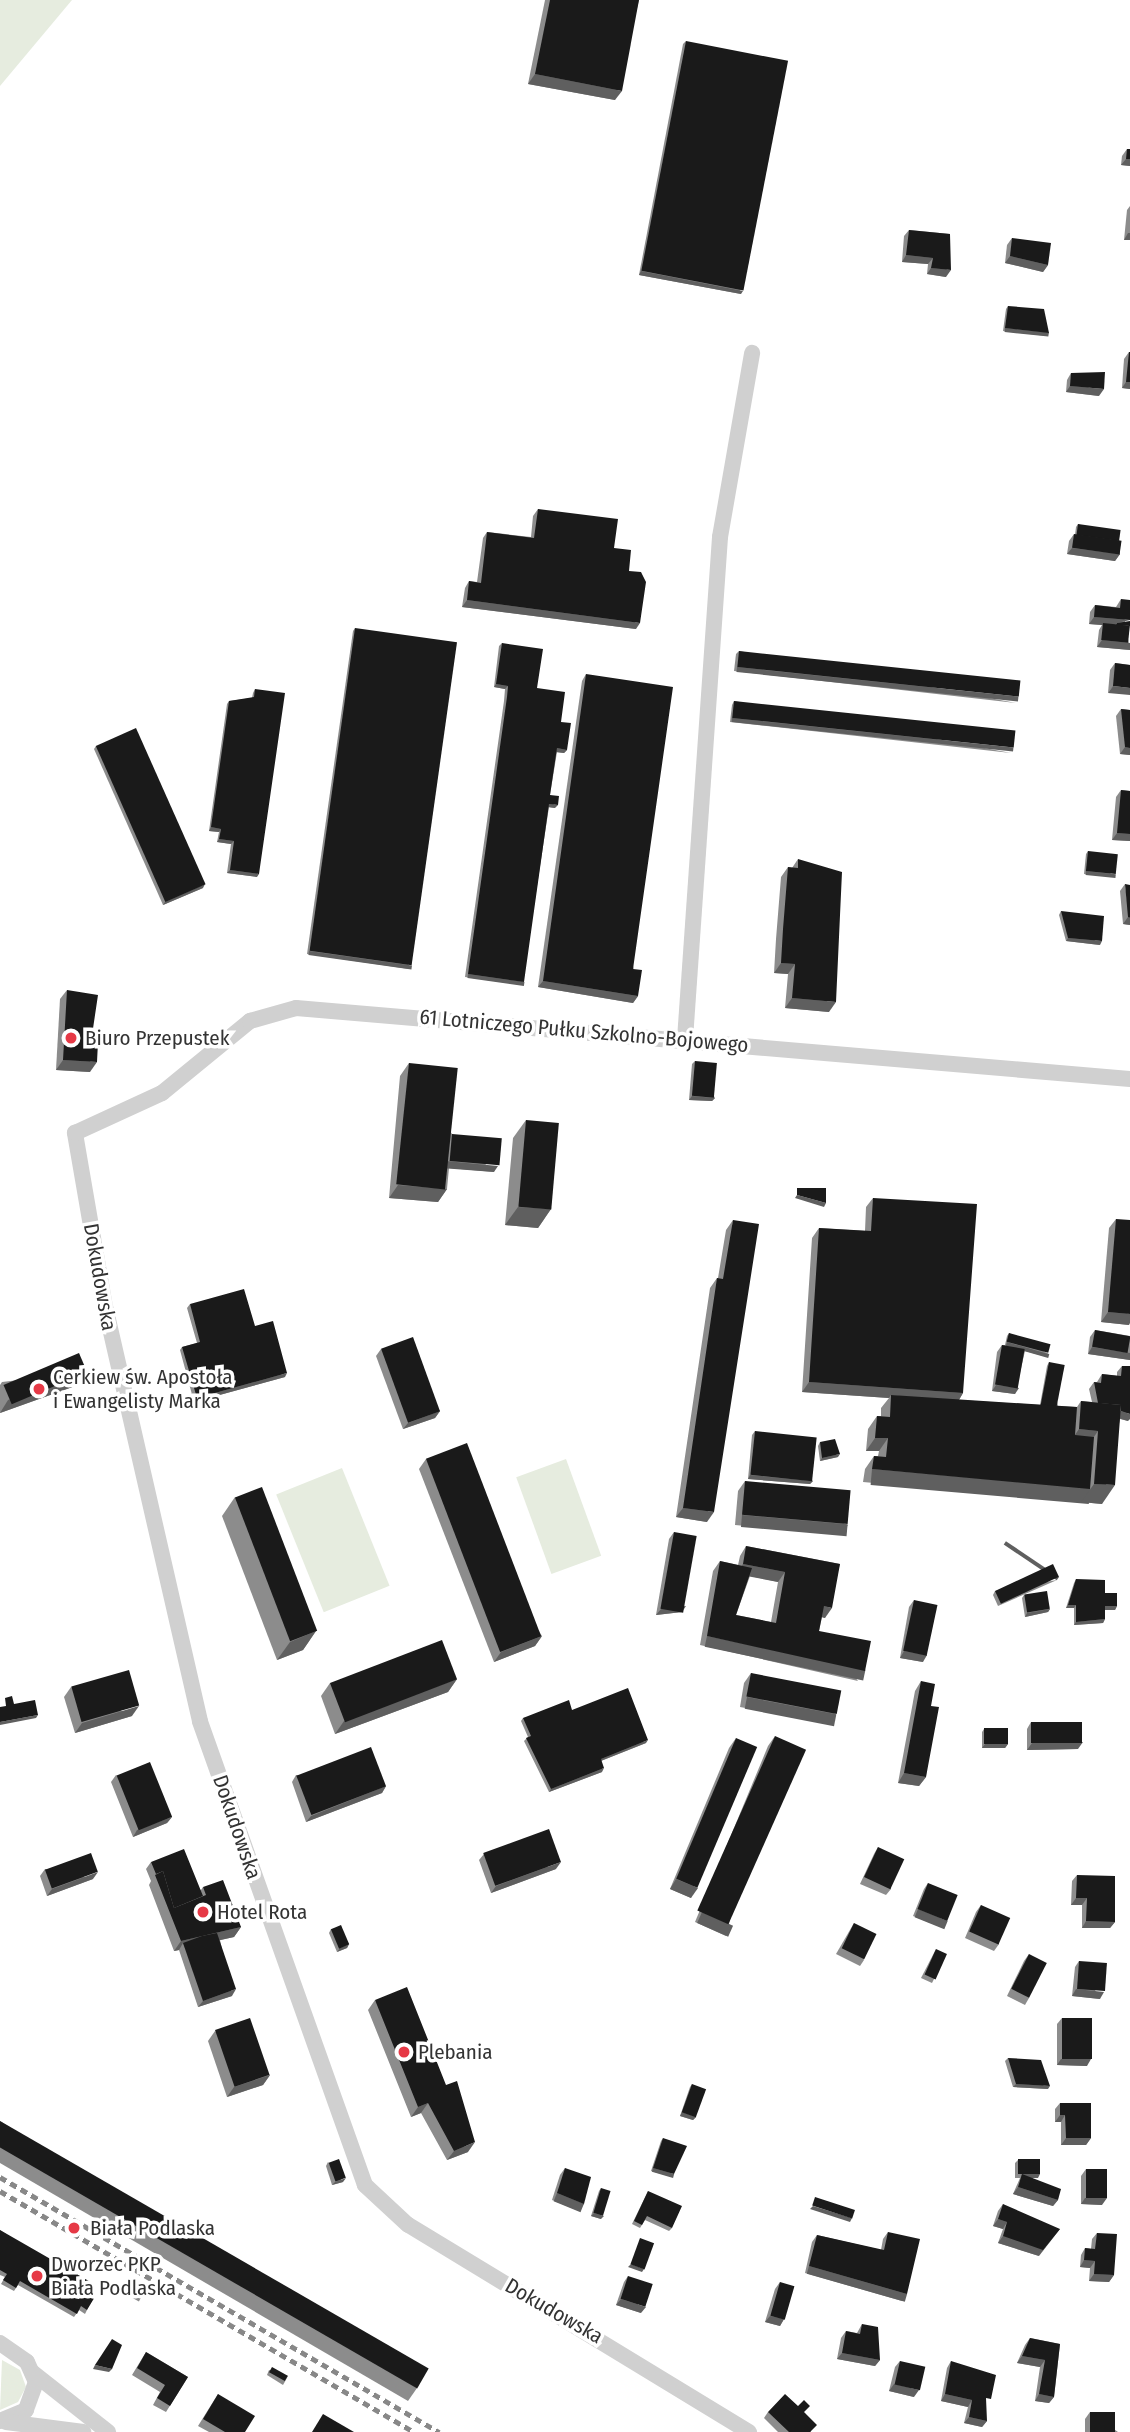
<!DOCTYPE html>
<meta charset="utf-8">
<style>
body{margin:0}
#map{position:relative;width:1130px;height:2432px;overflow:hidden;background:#fff;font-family:"Fira Sans Condensed",sans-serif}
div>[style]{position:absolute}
.green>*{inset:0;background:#e6ecdf;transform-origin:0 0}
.street>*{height:16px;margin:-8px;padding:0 8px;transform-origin:8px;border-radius:8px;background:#d0d0d0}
.rail>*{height:5px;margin-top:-2.5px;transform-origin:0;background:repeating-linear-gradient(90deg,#888 0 7px,transparent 0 12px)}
.wall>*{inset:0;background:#8c8c8c;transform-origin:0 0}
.shaded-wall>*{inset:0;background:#5f5f5f;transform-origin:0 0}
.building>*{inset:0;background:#1a1a1a;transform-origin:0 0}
.dots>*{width:19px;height:19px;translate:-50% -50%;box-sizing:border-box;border:4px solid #fff;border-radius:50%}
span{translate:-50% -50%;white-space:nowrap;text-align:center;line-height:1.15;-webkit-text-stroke:7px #fff;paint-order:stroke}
.street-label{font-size:21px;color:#333}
.poi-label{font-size:21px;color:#333}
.left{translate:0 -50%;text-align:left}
</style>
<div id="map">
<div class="green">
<div style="clip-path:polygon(0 0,72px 0,0 86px)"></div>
<div style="left:566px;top:1459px;width:103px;height:53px;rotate:70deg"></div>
<div style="left:342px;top:1468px;width:127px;height:71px;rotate:68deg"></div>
<div style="clip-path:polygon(2px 2360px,20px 2370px,26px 2387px,18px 2402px,0 2410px)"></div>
</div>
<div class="street">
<div style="left:685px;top:1039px;width:503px;rotate:-86.01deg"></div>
<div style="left:720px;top:537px;width:187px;rotate:-80.1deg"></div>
<div style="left:0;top:2343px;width:33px;rotate:35deg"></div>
<div style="left:27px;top:2362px;width:22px;rotate:66deg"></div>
<div style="left:36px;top:2382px;width:30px;rotate:110deg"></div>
<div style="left:26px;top:2410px;width:28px;rotate:157deg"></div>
<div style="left:32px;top:2372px;width:97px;rotate:38.3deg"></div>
<div style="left:6px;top:2422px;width:78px;rotate:7.4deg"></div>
<div style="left:749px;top:2432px;width:399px;rotate:-148.7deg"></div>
<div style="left:408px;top:2225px;width:59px;rotate:-137.1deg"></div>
<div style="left:365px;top:2185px;width:492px;rotate:-109.6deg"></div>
<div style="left:200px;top:1721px;width:425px;rotate:-102.9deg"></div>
<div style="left:105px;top:1307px;width:177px;rotate:-99.8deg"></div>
<div style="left:75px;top:1133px;width:96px;rotate:-24.7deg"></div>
<div style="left:162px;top:1093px;width:114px;rotate:-39.3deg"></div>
<div style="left:250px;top:1021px;width:48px;rotate:-15.8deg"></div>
<div style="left:296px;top:1008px;width:837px;rotate:4.87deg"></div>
</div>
<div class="rail">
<div style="left:0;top:2177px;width:508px;rotate:30.15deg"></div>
<div style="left:0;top:2191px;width:479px;rotate:30.2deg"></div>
</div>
<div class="wall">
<div style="clip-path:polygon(545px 0,639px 0,615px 100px,528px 84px)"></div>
<div style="clip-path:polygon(686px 41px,741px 294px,639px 275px,683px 44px)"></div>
<div style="clip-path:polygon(1127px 149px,1130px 166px,1121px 165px,1122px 156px)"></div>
<div style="clip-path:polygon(1130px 206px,1130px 240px,1124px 240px,1127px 210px)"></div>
<div style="clip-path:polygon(909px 230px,950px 234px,946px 277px,927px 274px,928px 264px,902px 262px,904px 236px)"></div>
<div style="clip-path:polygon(1012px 238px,1048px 265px,1043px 272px,1005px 263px,1007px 245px)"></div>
<div style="clip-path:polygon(1008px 306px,1049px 333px,1047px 336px,1003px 331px,1006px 309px)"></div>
<div style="clip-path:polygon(1129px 352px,1130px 352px,1130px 389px,1122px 388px,1124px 359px)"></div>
<div style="clip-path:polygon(1071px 373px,1099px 396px,1066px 392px,1067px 380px)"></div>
<div style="clip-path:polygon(538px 509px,614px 548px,629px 571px,636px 629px,462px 607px,465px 588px,469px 581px,477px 582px,483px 538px,487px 532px,531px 537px,533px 516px)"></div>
<div style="clip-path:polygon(1078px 524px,1120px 541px,1120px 554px,1115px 561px,1067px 554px,1069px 541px,1074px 534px,1075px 535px,1076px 527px)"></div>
<div style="clip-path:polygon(1121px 599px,1130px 650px,1097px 647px,1099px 630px,1102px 625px,1089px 624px,1090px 612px,1095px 605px,1116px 607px)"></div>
<div style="clip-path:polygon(355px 628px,409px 969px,307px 954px,353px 631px)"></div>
<div style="clip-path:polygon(502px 643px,561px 722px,567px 750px,564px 753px,557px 752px,550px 795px,555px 808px,549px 807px,522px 985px,465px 977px,504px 701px,505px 689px,494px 687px,499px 646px)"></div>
<div style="clip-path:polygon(739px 651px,1016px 703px,734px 671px,736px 654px)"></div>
<div style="clip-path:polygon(1115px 663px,1130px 665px,1108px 693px,1110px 670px)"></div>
<div style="clip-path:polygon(586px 674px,638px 996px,633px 1003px,538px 987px,582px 681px)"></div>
<div style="clip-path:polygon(255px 689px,257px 877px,227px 873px,231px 844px,217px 842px,219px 832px,209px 831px,227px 704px,229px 701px,252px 698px,253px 693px)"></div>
<div style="clip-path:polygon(734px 701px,1011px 753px,730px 722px,732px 705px)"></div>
<div style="clip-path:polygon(1121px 709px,1130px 710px,1130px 755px,1120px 754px,1116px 716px)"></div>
<div style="clip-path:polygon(96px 746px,203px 888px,163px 905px,94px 749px)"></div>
<div style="clip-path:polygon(1121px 790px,1130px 791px,1130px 841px,1112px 840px,1116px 797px)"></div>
<div style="clip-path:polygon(1088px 851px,1114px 877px,1084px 874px,1086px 854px)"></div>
<div style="clip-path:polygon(798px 859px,829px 1012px,785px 1008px,788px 974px,774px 973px,776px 939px,781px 877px,788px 867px,792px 868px)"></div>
<div style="clip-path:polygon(1125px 884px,1130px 925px,1123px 924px,1120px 891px)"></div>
<div style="clip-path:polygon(1061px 911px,1100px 945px,1066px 941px,1059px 915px)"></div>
<div style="clip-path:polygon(67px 990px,91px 1042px,90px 1072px,56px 1070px,60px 999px)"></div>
<div style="clip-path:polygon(695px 1061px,715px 1098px,712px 1101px,689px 1100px,692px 1064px)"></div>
<div style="clip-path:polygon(409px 1063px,452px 1134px,494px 1172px,449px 1168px,447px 1189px,438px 1202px,389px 1198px,400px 1076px)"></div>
<div style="clip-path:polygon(526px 1120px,551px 1209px,538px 1228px,505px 1225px,513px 1138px)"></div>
<div style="clip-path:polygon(873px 1198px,963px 1393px,959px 1400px,1040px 1405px,1047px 1366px,1049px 1362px,1058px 1406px,1077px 1407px,1081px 1401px,1092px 1402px,1089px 1389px,1094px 1382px,1097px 1382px,1102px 1374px,1117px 1376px,1117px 1372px,1122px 1366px,1128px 1421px,1120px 1419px,1102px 1504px,863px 1482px,865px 1469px,874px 1456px,878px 1456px,879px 1451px,866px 1451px,868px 1429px,877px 1416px,881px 1416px,881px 1408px,889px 1398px,802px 1392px,812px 1238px,819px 1228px,865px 1231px,866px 1207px)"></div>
<div style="clip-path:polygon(1116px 1219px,1129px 1325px,1101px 1322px,1109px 1228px)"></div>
<div style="clip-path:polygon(733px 1220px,707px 1522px,676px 1517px,710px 1288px,717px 1278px,718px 1278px,726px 1230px)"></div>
<div style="clip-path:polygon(190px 1304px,285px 1377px,194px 1402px,180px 1350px,182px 1347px,197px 1343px,187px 1308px)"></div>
<div style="clip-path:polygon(1095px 1330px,1130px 1336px,1130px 1360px,1088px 1354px,1090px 1337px)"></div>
<div style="clip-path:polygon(1009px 1333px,1049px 1354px,1047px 1357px,1025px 1351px,1015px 1394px,992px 1391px,997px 1352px,1002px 1345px,1005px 1345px,1007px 1336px)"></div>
<div style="clip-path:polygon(381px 1349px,440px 1411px,435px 1418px,403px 1429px,376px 1356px)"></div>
<div style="clip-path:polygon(87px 1372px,78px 1385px,0 1413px,0 1385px,2px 1382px)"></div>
<div style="clip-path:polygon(755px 1431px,813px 1481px,810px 1484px,748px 1479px,752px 1435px)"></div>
<div style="clip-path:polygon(820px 1442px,838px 1457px,820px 1461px,818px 1446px)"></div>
<div style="clip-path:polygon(426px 1459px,542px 1636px,535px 1646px,494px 1662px,419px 1469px)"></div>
<div style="clip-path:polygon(745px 1481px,848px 1525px,841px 1535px,735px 1525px,738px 1491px)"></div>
<div style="clip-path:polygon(235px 1497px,316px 1631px,303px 1650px,277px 1660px,222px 1516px)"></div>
<div style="clip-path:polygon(674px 1532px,682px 1612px,656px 1615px,669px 1539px)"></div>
<div style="clip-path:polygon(evenodd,746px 1546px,840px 1564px,825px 1618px,822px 1617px,819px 1631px,858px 1681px,700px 1645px,713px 1571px,720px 1561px,738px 1565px,740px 1556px,746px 1546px,750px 1576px,778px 1582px,771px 1622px,736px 1615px,750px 1576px)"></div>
<div style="clip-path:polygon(1076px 1579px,1105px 1593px,1117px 1606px,1115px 1610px,1105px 1610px,1105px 1619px,1103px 1623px,1074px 1625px,1074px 1608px,1066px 1608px,1074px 1583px)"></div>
<div style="clip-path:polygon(1057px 1580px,998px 1606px,993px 1595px,995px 1591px)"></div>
<div style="clip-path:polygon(1024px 1595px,1050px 1609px,1048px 1612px,1025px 1617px,1022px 1598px)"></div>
<div style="clip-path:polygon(914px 1600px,923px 1662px,900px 1658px,909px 1607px)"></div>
<div style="clip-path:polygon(751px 1673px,836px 1714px,829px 1724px,740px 1707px,744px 1683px)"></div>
<div style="clip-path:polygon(457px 1679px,448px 1692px,335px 1734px,321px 1696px,330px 1683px)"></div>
<div style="clip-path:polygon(921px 1681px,931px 1706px,926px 1777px,919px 1786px,898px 1783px,915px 1691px)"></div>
<div style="clip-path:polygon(71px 1687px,132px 1716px,75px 1733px,64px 1697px)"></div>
<div style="clip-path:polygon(572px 1710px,646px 1743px,601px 1761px,602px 1772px,549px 1792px,524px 1741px,528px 1737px,521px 1721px,523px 1718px)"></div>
<div style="clip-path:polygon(1031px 1722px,1078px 1749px,1027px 1750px,1027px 1729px)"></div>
<div style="clip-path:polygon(984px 1729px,1008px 1744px,1005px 1748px,982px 1748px,982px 1732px)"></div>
<div style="clip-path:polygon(775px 1736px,726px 1936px,695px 1922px,768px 1746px)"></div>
<div style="clip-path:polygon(736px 1738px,691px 1898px,670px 1889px,729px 1748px)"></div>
<div style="clip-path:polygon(116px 1775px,172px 1817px,167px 1823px,133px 1837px,111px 1782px)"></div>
<div style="clip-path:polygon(296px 1775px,386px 1786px,382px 1793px,306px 1822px,292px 1782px)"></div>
<div style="clip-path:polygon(878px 1847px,891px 1889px,886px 1895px,860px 1884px,874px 1854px)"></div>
<div style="clip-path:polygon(484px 1854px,556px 1869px,491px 1893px,479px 1860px)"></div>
<div style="clip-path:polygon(151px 1862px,201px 1890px,203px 1887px,241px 1927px,234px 1937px,220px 1940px,232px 1996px,198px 2007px,179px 1950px,174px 1951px,149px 1885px,151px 1881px,146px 1869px)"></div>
<div style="clip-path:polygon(45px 1869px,93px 1879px,47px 1896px,40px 1876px)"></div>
<div style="clip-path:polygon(1077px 1875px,1115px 1922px,1110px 1928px,1082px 1928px,1082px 1905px,1071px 1905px,1072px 1881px)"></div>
<div style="clip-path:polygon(928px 1883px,943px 1928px,913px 1916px,924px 1889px)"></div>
<div style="clip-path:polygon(981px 1905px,999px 1944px,994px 1951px,965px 1938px,976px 1912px)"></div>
<div style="clip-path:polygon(854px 1923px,864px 1960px,860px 1966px,836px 1954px)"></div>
<div style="clip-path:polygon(331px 1929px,349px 1944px,347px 1948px,337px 1952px,329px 1933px)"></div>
<div style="clip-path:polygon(936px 1949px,934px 1979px,932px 1983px,921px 1978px)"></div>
<div style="clip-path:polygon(1029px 1954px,1029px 1998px,1025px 2005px,1007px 1996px,1024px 1961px)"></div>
<div style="clip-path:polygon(1079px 1961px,1100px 1999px,1072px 1996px,1075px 1967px)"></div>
<div style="clip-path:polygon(375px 2000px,468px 2152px,447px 2160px,421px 2113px,411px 2117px,368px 2010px)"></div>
<div style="clip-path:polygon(1062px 2018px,1087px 2066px,1057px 2065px,1057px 2024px)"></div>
<div style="clip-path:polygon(215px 2031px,270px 2075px,263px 2085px,227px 2097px,208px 2041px)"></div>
<div style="clip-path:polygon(1008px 2058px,1048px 2089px,1013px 2087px,1005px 2061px)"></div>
<div style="clip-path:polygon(692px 2084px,696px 2117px,693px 2120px,680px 2116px,690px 2087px)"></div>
<div style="clip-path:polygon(1060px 2103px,1091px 2138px,1086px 2145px,1061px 2145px,1061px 2122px,1055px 2122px,1055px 2109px)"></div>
<div style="clip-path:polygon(0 2121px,417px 2388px,408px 2401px,0 2163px)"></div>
<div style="clip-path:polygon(663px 2138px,672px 2177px,651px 2171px,661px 2141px)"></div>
<div style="clip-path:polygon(1018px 2160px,1038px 2178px,1032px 2178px,1058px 2200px,1053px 2206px,1013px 2194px,1020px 2178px,1015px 2178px,1015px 2163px)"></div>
<div style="clip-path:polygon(328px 2162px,343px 2182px,332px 2185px,326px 2166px)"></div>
<div style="clip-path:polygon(565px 2168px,584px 2204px,579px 2211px,552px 2200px,560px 2175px)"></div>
<div style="clip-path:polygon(1086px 2169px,1102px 2205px,1081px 2204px,1081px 2176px)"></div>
<div style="clip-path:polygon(601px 2188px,601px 2219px,591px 2216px,599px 2191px)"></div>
<div style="clip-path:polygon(648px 2191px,672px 2228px,669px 2231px,645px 2220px,640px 2228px,632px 2224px)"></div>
<div style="clip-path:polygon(1003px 2204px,1039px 2256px,998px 2243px,1003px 2229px,993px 2226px,998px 2211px)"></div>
<div style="clip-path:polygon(0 2230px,90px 2292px,87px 2310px,85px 2314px,79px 2310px,74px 2317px,18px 2285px,14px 2291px,1px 2284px,5px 2277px,0 2275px)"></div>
<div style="clip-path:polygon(888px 2232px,907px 2294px,902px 2301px,805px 2273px,812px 2242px,817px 2235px,881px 2250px,883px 2239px)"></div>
<div style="clip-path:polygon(1097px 2233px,1114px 2275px,1109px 2282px,1089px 2281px,1090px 2268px,1080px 2267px,1081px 2255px,1085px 2248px,1091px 2249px,1092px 2239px)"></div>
<div style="clip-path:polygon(628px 2276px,641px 2313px,616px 2305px,624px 2282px)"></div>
<div style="clip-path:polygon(780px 2282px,784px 2319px,780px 2326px,765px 2322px,775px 2289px)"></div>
<div style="left:128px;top:2284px;width:18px;height:10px;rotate:29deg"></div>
<div style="clip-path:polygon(862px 2324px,880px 2360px,875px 2366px,837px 2359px,841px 2338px,846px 2331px,857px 2333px)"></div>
<div style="clip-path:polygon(1030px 2338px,1060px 2344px,1054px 2397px,1049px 2403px,1035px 2401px,1040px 2367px,1017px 2363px,1025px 2345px)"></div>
<div style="clip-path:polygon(146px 2352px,188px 2377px,166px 2412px,153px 2405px,160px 2392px,132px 2375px)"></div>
<div style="clip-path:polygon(900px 2361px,914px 2397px,889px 2391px,895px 2367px)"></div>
<div style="clip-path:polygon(951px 2361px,987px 2421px,982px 2427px,964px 2423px,968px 2407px,941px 2401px,947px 2368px)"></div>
<div style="clip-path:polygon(269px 2370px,288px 2376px,283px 2385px,267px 2375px)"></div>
<div style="clip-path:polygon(218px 2394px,245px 2432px,209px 2432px,198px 2426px)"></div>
<div style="clip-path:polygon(768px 2412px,805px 2413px,811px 2432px,778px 2432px,764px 2418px)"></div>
<div style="clip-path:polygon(1090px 2412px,1118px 2432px,1085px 2432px,1085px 2419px)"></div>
</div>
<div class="shaded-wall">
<div style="clip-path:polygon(535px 74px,622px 91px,615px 100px,528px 84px)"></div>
<div style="clip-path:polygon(1126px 159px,1130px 159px,1130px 166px,1121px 165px)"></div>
<div style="clip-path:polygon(1128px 233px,1130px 233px,1130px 240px,1124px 240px)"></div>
<div style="clip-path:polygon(906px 255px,933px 258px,928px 264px,902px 262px)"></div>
<div style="clip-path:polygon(1010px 256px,1048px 265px,1043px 272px,1005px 263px)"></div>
<div style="clip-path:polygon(931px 268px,951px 270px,946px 277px,927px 274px)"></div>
<div style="clip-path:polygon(641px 271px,743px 291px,741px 294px,639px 275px)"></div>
<div style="left:1005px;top:328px;width:44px;height:4px;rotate:6deg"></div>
<div style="clip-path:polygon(1126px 382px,1130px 382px,1130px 389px,1122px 388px)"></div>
<div style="clip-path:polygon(1070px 386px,1104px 389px,1099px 396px,1066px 392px)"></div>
<div style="clip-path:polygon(1072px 548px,1120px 554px,1115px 561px,1067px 554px)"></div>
<div style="clip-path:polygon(467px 600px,640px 623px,636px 629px,462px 607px)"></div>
<div style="clip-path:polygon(1094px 617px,1130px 620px,1117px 623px,1114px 626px,1089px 624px)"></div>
<div style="clip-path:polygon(1102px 640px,1130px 643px,1130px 650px,1097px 647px)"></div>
<div style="left:737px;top:667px;width:283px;height:5px;rotate:6deg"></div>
<div style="clip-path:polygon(496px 684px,508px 686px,505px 689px,494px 687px)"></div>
<div style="clip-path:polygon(1113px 686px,1130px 688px,1130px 695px,1108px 693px)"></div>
<div style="left:732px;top:718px;width:283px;height:4px;rotate:6deg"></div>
<div style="clip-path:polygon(1125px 747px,1130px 748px,1130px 755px,1120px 754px)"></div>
<div style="clip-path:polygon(557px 748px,567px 750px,564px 753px,555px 752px)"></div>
<div style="clip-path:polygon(549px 804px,558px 805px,555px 808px,547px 807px)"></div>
<div style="clip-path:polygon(211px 827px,221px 829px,219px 832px,209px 831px)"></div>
<div style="clip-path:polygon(1117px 833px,1130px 834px,1130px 841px,1112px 840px)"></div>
<div style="clip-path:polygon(219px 839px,234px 841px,231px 844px,217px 842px)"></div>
<div style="clip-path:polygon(230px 870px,259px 874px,257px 877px,227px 873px)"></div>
<div style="left:1086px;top:871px;width:30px;height:4px;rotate:6deg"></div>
<div style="clip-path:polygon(205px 884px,203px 888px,163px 905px,165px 902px)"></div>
<div style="clip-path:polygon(1128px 917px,1130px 918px,1130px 925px,1123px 924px)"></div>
<div style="clip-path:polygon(1068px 938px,1102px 941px,1100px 945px,1066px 941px)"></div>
<div style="left:309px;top:951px;width:104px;height:4px;rotate:8deg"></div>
<div style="clip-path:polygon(781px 963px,795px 964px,788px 974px,774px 973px)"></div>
<div style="left:468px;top:974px;width:57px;height:4px;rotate:8deg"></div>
<div style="clip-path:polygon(543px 981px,638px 996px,633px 1003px,538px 987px)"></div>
<div style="clip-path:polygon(792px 998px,836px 1002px,829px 1012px,785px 1008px)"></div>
<div style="clip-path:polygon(63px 1060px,97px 1062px,90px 1072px,56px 1070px)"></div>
<div style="clip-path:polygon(692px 1096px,715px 1098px,712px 1101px,689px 1100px)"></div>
<div style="clip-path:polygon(446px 1161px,498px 1166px,494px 1172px,441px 1168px)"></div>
<div style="clip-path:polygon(398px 1185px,447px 1189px,438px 1202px,389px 1198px)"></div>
<div style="clip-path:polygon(797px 1195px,826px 1203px,824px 1207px,795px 1198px)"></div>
<div style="clip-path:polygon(518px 1207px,551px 1209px,538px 1228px,505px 1225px)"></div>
<div style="clip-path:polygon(1108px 1312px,1130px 1314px,1130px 1323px,1129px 1325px,1101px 1322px)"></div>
<div style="left:1007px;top:1342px;width:44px;height:4px;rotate:16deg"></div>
<div style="clip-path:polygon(1092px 1347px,1130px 1353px,1130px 1360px,1088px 1354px)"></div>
<div style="clip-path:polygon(87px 1372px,78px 1385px,0 1413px,8px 1400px)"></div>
<div style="clip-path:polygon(287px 1373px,285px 1377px,194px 1402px,197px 1398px)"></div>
<div style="clip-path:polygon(809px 1382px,963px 1393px,957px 1403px,891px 1395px,889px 1398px,802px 1392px)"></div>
<div style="clip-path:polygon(996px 1385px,1019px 1388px,1015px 1394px,992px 1391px)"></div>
<div style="clip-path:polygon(1098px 1404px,1130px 1414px,1130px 1419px,1128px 1421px,1094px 1411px)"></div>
<div style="clip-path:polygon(440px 1411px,435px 1418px,403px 1429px,408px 1423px)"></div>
<div style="clip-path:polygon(1079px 1429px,1098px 1431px,1085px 1450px,1066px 1448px)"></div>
<div style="clip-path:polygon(875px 1438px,888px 1438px,879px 1451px,866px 1451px)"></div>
<div style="clip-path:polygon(840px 1454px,838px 1457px,820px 1461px,822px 1458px)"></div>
<div style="left:872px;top:1469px;width:219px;height:16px;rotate:5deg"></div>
<div style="clip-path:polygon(750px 1475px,813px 1481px,810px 1484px,748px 1479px)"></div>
<div style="clip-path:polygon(1094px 1484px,1115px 1485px,1102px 1504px,1081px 1502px)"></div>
<div style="clip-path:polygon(683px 1508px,714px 1512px,707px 1522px,676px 1517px)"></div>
<div style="left:742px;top:1515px;width:106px;height:12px;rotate:5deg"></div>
<div style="clip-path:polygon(743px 1564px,785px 1572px,778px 1582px,736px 1574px)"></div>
<div style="left:1059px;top:1577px;width:4px;height:64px;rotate:124deg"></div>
<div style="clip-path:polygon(1068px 1605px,1076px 1605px,1074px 1608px,1066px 1608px)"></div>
<div style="clip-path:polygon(686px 1606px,682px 1612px,656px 1615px,661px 1609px)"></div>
<div style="clip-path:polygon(824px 1606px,832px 1608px,825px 1618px,817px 1616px)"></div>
<div style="clip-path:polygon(1105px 1606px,1117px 1606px,1115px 1610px,1103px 1610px)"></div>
<div style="clip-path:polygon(1050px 1609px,1048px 1612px,1025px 1617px,1027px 1613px)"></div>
<div style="clip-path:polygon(1105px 1619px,1103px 1623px,1074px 1625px,1076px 1622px)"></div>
<div style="clip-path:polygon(316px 1631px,303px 1650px,277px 1660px,290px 1642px)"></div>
<div style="clip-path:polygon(542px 1636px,535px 1646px,494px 1662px,501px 1652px)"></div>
<div style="left:707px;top:1636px;width:162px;height:11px;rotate:12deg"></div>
<div style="clip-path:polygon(904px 1651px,927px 1655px,923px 1662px,900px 1658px)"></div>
<div style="clip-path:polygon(457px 1679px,448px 1692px,335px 1734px,344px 1721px)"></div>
<div style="left:747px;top:1697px;width:91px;height:12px;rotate:11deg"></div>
<div style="clip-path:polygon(139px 1706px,132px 1716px,75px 1733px,82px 1723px)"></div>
<div style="clip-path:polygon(38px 1715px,36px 1718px,0 1725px,0 1722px)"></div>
<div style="clip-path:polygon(648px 1740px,646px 1743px,598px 1762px,601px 1759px)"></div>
<div style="clip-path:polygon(1083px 1742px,1078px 1749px,1027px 1750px,1032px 1743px)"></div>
<div style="clip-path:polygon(985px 1744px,1008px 1744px,1005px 1748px,982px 1748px)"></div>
<div style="clip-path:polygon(604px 1768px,602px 1772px,549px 1792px,551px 1789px)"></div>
<div style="clip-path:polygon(904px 1773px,926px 1777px,919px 1786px,898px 1783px)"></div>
<div style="clip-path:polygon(386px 1786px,382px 1793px,306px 1822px,311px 1816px)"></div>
<div style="clip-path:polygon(172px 1817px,167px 1823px,133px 1837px,137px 1830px)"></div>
<div style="clip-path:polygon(561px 1862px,556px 1869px,491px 1893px,496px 1886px)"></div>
<div style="clip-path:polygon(98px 1872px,93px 1879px,47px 1896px,52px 1889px)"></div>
<div style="clip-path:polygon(676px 1879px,698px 1888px,691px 1898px,670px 1889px)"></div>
<div style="clip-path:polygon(1076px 1898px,1087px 1898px,1082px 1905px,1071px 1905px)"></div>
<div style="left:918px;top:1909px;width:32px;height:9px;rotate:22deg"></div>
<div style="left:702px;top:1912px;width:34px;height:12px;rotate:24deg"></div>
<div style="clip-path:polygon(1086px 1921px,1115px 1922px,1110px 1928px,1082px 1928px)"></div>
<div style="clip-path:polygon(241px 1927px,234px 1937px,185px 1948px,183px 1943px,179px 1950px,174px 1951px,181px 1941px)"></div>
<div style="clip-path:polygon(349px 1944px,347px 1948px,337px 1952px,340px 1948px)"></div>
<div style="clip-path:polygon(236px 1989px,232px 1996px,198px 2007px,203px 2001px)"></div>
<div style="clip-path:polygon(1076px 1989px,1104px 1992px,1100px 1999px,1072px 1996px)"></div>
<div style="clip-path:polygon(1061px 2059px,1091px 2059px,1087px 2066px,1057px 2065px)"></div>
<div style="clip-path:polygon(270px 2075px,263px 2085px,227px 2097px,234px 2087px)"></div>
<div style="clip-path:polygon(1016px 2084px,1050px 2086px,1048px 2089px,1013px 2087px)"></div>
<div style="clip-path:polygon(428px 2103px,421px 2113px,411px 2117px,418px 2107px)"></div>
<div style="clip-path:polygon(682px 2112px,696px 2117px,693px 2120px,680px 2116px)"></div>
<div style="clip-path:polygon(1060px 2115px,1065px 2115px,1061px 2122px,1055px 2122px)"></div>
<div style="clip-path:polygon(1066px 2138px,1091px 2138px,1086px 2145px,1061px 2145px)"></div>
<div style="clip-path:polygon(475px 2142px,468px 2152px,447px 2160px,454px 2151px)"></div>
<div style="left:653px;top:2168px;width:22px;height:4px;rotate:16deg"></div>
<div style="clip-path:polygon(1022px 2174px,1040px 2174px,1038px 2178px,1021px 2178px)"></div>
<div style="clip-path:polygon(346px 2178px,343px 2182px,332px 2185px,335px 2182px)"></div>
<div style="clip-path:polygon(1018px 2187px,1058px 2200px,1053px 2206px,1013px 2194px)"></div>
<div style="left:557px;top:2193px;width:29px;height:9px;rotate:22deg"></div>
<div style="clip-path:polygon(1085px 2198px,1107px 2198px,1102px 2205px,1081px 2204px)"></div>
<div style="clip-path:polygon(813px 2206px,852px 2218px,850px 2222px,810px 2209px)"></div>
<div style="clip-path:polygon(594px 2213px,604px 2216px,601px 2219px,591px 2216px)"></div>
<div style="clip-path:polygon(998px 2219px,1007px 2222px,1003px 2229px,993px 2226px)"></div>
<div style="clip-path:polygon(1060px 2229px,1039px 2256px,998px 2243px,1003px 2236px)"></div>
<div style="clip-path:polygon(1084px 2260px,1095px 2261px,1090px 2268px,1080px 2267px)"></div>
<div style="clip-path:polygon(631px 2264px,644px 2269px,642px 2272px,628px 2267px)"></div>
<div style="left:809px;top:2266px;width:102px;height:8px;rotate:16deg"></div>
<div style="clip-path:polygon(1094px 2274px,1114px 2275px,1109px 2282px,1089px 2281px)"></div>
<div style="clip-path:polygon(621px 2299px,646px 2307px,641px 2313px,616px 2305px)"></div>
<div style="clip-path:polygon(770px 2316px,784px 2319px,780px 2326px,765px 2322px)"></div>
<div style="clip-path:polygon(842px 2353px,880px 2360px,875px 2366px,837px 2359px)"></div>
<div style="clip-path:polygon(1022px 2356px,1045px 2360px,1040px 2367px,1017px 2363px)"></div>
<div style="clip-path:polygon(95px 2365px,112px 2369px,109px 2372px,93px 2369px)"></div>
<div style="clip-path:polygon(894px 2384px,919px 2390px,914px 2397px,889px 2391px)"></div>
<div style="clip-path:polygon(945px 2394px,972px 2400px,968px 2407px,941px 2401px)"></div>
<div style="clip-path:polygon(1039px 2394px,1054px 2397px,1049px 2403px,1035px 2401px)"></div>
<div style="clip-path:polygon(969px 2417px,987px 2421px,982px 2427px,964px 2423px)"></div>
</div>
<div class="building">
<div style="clip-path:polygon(550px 0,639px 0,622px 91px,535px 74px)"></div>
<div style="left:686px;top:41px;width:104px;height:234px;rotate:11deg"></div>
<div style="clip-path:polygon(1127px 149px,1130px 149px,1130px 159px,1126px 159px)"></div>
<div style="clip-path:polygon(909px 230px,950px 234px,951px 270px,931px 268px,933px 258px,906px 255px)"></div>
<div style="clip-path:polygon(1012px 238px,1051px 243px,1048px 265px,1010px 256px)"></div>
<div style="clip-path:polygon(1008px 306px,1044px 309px,1049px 333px,1005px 328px)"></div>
<div style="clip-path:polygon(1129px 352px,1130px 352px,1130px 382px,1126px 382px)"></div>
<div style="clip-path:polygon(1105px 372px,1104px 389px,1070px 386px,1071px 373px)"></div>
<div style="clip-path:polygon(538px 509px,618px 519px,614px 548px,631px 550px,629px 571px,641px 572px,646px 582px,640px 623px,467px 600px,469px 581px,481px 583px,487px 532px,534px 538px)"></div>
<div style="left:1078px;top:524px;width:43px;height:11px;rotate:8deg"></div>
<div style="left:1074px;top:534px;width:48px;height:14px;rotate:8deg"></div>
<div style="clip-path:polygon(1121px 599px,1130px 600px,1130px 620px,1094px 617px,1095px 605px,1120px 608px)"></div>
<div style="clip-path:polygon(1130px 621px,1130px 626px,1116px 625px,1117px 623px)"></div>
<div style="left:1103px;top:623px;width:27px;height:17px;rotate:6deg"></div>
<div style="left:355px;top:628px;width:103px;height:326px;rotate:8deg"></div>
<div style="clip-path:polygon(502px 643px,543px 649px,537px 688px,565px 692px,561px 722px,571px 723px,567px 750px,557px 748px,550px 795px,559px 796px,558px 805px,549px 804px,524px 982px,468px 974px,507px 697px,508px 686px,496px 684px)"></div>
<div style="left:739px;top:651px;width:283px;height:16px;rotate:6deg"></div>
<div style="clip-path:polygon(1115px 663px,1130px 665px,1130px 688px,1113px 686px)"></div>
<div style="clip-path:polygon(586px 674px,673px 687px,633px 969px,642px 970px,638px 996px,543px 981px)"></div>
<div style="clip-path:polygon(255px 689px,285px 693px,259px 874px,230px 870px,234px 841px,219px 839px,221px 829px,211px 827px,229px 701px,254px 697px)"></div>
<div style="left:734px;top:701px;width:283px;height:17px;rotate:6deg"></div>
<div style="clip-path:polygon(1121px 709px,1130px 710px,1130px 748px,1125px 747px)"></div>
<div style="left:136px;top:728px;width:171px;height:44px;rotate:66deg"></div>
<div style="clip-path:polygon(1121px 790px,1130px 791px,1130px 834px,1117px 833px)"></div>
<div style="left:1088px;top:851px;width:30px;height:20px;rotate:6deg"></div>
<div style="clip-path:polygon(798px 859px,842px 872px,836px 1002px,792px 998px,795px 964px,781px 963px,783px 929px,788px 867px,798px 868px)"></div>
<div style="clip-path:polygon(1125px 884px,1130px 885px,1130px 918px,1128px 917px)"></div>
<div style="clip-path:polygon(1061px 911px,1104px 916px,1102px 941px,1068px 938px)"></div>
<div style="clip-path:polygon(67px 990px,98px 995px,91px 1042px,98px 1042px,97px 1062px,63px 1060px)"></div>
<div style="left:695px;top:1061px;width:22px;height:35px;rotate:5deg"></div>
<div style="left:409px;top:1063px;width:49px;height:122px;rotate:6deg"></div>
<div style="left:526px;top:1120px;width:33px;height:87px;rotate:5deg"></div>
<div style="left:452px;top:1134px;width:50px;height:27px;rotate:5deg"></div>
<div style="clip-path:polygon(797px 1188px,826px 1188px,826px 1203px,797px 1195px)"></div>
<div style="clip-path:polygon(873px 1198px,977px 1204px,963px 1393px,809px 1382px,819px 1228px,871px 1231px)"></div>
<div style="clip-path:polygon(1116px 1219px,1130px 1220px,1130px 1314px,1108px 1312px)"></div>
<div style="clip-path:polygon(733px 1220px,759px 1224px,714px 1512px,683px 1508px,717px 1278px,723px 1279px)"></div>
<div style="clip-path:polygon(244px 1289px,255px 1326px,273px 1321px,287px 1373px,197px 1398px,182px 1347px,200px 1342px,190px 1304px)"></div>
<div style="left:1095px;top:1330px;width:36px;height:17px;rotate:10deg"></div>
<div style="left:1009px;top:1333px;width:43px;height:9px;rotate:15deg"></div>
<div style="left:413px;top:1337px;width:79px;height:34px;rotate:70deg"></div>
<div style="left:1002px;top:1345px;width:23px;height:40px;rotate:10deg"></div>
<div style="left:79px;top:1353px;width:21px;height:82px;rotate:67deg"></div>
<div style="left:1049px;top:1362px;width:16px;height:44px;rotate:11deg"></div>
<div style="clip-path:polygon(1122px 1366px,1130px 1366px,1130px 1414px,1121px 1411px,1121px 1405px,1098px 1403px,1094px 1382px,1101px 1383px,1102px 1374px,1121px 1376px)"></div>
<div style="clip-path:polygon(891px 1395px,1077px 1407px,1075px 1435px,1094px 1437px,1090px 1489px,872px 1469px,874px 1456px,886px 1457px,888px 1438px,875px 1438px,877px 1416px,890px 1417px)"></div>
<div style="clip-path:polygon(1081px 1401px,1121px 1405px,1115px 1485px,1094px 1484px,1098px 1431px,1079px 1429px)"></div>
<div style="left:755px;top:1431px;width:62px;height:44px;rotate:6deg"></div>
<div style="clip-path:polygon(835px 1439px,840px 1454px,822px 1458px,820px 1442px)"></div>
<div style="left:467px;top:1443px;width:207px;height:44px;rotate:69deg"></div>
<div style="left:745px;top:1481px;width:106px;height:34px;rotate:5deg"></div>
<div style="left:262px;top:1487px;width:154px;height:29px;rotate:69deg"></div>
<div style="left:674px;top:1532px;width:23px;height:78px;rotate:10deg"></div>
<div style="clip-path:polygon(746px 1546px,840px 1564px,832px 1608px,824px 1606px,819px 1631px,871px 1641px,865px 1671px,707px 1636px,720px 1561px,752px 1568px,736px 1615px,776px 1623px,785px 1572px,743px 1564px)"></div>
<div style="left:1053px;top:1564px;width:14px;height:64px;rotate:65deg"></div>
<div style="clip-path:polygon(1076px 1579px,1105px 1580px,1105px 1593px,1117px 1593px,1117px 1606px,1105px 1606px,1105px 1619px,1076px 1622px,1076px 1605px,1068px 1605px)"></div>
<div style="left:1047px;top:1591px;width:18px;height:23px;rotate:81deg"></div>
<div style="left:914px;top:1600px;width:24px;height:52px;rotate:12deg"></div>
<div style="left:442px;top:1640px;width:42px;height:120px;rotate:69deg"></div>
<div style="left:129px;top:1670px;width:37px;height:60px;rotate:74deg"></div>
<div style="left:751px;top:1673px;width:92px;height:24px;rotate:11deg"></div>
<div style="clip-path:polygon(921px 1681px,935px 1684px,931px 1706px,939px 1707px,926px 1777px,904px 1773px)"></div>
<div style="clip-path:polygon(628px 1688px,648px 1740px,601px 1759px,604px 1768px,551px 1789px,526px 1738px,531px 1736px,523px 1718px,569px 1700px,572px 1710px)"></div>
<div style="clip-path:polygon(12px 1696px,14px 1704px,35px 1700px,38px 1715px,0 1722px,0 1707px,6px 1706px,5px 1698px)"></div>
<div style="left:1031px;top:1722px;width:51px;height:21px"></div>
<div style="left:1008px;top:1728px;width:16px;height:24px;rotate:90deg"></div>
<div style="left:775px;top:1736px;width:34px;height:191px;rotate:24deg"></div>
<div style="left:736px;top:1738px;width:23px;height:153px;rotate:23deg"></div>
<div style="left:371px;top:1747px;width:42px;height:80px;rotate:69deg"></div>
<div style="left:150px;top:1762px;width:59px;height:36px;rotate:68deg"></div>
<div style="left:549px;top:1829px;width:35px;height:70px;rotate:70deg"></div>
<div style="left:878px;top:1847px;width:29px;height:33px;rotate:25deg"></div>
<div style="clip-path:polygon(184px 1849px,203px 1896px,174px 1908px,163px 1871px,156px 1874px,151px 1862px)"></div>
<div style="left:91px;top:1853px;width:20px;height:49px;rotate:70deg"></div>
<div style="clip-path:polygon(163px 1871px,174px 1908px,206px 1895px,203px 1887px,223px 1880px,241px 1927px,181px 1941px,155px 1875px)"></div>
<div style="clip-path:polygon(1077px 1875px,1115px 1876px,1115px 1922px,1086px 1921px,1087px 1898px,1076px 1898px)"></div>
<div style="left:928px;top:1883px;width:32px;height:28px;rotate:22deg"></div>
<div style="left:981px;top:1905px;width:32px;height:29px;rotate:24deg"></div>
<div style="left:854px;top:1923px;width:25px;height:28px;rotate:26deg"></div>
<div style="left:341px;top:1925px;width:21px;height:11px;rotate:67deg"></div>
<div style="clip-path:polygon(217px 1933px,236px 1989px,203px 2001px,183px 1943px,202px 1936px)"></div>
<div style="left:936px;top:1949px;width:12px;height:28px;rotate:24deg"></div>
<div style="left:1029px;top:1954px;width:20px;height:39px;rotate:27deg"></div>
<div style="left:1079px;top:1961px;width:28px;height:28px;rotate:4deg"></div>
<div style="clip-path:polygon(407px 1987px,446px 2085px,457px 2081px,475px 2142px,454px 2151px,428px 2103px,418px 2107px,375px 2000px)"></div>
<div style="left:250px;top:2018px;width:60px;height:37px;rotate:71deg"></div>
<div style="left:1062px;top:2018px;width:30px;height:41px"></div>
<div style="clip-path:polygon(1008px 2058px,1041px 2060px,1050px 2086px,1016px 2084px)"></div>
<div style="left:692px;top:2084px;width:15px;height:30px;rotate:20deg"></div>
<div style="clip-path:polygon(1060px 2103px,1091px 2103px,1091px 2138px,1066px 2138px,1065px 2115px,1060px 2115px)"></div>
<div style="left:0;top:2121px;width:495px;height:23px;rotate:30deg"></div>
<div style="clip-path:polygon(663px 2138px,687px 2146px,674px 2174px,653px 2168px)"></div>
<div style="left:339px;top:2159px;width:20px;height:11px;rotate:70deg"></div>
<div style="left:1040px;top:2159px;width:15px;height:22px;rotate:90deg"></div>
<div style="clip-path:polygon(565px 2168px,591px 2177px,584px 2204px,557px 2193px)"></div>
<div style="left:1086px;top:2169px;width:21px;height:29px"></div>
<div style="clip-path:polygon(1022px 2174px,1061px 2189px,1058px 2200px,1018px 2187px)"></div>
<div style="left:601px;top:2188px;width:10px;height:26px;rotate:17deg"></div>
<div style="clip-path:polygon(648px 2191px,682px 2206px,672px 2228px,647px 2216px,642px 2225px,634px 2221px)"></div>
<div style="left:815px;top:2197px;width:42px;height:9px;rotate:18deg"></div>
<div style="clip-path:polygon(1003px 2204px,1060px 2229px,1043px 2250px,1003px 2236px,1007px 2222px,998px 2219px)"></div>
<div style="clip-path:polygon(0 2230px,94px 2284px,90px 2292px,96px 2295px,87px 2310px,81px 2306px,77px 2314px,20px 2281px,16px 2288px,3px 2280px,7px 2274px,0 2270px)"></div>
<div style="clip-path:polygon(888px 2232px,920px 2239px,907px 2294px,809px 2266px,817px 2235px,884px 2250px)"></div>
<div style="clip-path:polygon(1097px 2233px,1117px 2234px,1114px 2275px,1094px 2274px,1095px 2261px,1084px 2260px,1085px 2248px,1095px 2249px)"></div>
<div style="left:640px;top:2238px;width:15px;height:28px;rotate:20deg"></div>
<div style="left:628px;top:2276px;width:26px;height:24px;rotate:18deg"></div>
<div style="left:780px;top:2282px;width:15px;height:35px;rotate:16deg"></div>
<div style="left:128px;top:2284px;width:18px;height:6px;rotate:29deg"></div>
<div style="clip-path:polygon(862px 2324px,878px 2327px,880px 2360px,842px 2353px,846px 2331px,860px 2334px)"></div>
<div style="clip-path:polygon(1030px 2338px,1060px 2344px,1054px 2397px,1039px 2394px,1045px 2360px,1022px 2356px)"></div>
<div style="clip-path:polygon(112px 2339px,122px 2345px,112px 2369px,95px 2365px)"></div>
<div style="clip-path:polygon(146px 2352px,188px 2377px,170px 2406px,157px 2398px,165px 2385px,137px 2368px)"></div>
<div style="left:900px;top:2361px;width:26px;height:24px;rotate:13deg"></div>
<div style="clip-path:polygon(951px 2361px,996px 2375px,991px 2399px,986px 2398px,987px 2421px,969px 2417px,972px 2400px,945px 2394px)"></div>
<div style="left:272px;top:2367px;width:18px;height:6px;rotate:29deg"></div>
<div style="clip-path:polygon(218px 2394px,255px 2416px,245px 2432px,225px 2432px,203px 2419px)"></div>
<div style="clip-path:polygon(785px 2394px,798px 2406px,804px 2400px,810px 2406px,804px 2412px,817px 2425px,810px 2432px,789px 2432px,768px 2412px)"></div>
<div style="left:1090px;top:2412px;width:25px;height:20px"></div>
<div style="clip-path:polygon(323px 2414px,354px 2432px,312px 2432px)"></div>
</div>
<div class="dots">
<div style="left:71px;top:1038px;background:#e63946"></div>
<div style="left:39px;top:1389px;background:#e63946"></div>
<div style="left:203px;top:1912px;background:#e63946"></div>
<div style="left:404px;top:2052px;background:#e63946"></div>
<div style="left:74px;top:2228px;background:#e63946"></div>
<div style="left:37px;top:2276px;background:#e63946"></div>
</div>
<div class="street-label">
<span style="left:584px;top:1031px;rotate:5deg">61 Lotniczego Pułku Szkolno-Bojowego</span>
<span style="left:100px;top:1277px;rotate:80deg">Dokudowska</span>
<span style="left:237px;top:1827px;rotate:71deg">Dokudowska</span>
<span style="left:554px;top:2311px;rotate:30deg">Dokudowska</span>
</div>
<div class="poi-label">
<span class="left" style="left:85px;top:1038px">Biuro Przepustek</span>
<span class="left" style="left:53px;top:1389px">Cerkiew św. Apostoła<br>i Ewangelisty Marka</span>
<span class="left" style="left:217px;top:1912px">Hotel Rota</span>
<span class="left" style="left:418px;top:2052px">Plebania</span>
<span class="left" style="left:90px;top:2228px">Biała Podlaska</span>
<span class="left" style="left:51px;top:2276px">Dworzec PKP<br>Biała Podlaska</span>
</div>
</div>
